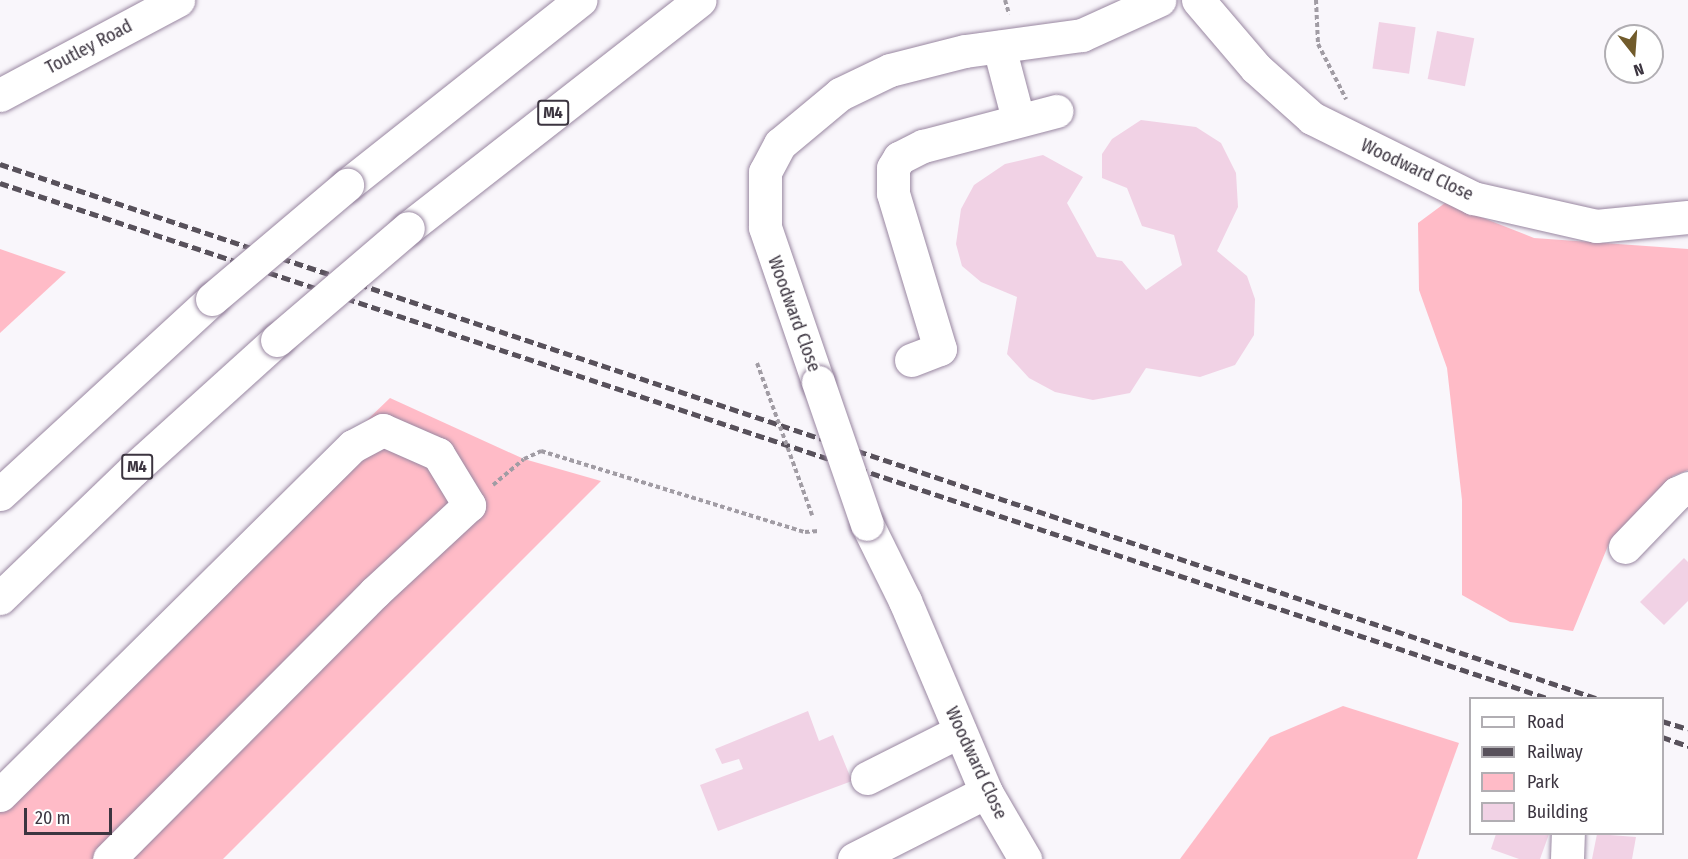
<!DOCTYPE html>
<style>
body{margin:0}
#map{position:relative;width:1688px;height:859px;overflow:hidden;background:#f9f6fb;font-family:"Fira Sans Condensed",sans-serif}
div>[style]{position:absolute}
.green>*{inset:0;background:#ffbbc7}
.building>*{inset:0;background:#f1d2e5;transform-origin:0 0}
.path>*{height:4px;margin-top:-2px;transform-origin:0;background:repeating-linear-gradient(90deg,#a19ca4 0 4.5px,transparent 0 7.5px)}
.roads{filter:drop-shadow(0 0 2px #9987a1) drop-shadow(0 0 2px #9987a1)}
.minor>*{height:33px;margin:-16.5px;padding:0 16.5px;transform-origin:16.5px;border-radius:16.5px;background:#fff}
.highway>*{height:33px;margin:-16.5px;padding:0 16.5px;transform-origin:16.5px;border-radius:16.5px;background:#fff}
.rail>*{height:4.5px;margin-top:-2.25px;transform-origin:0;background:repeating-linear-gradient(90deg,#58515b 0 9px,transparent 0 13.5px)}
.path-bridge>*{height:4px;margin-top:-2px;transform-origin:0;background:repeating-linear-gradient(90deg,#a19ca4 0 4.5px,transparent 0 7.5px)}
.bridges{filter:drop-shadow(0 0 2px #9987a1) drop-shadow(0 0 2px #9987a1)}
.minor-bridge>*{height:33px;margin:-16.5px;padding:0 16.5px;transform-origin:16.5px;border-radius:16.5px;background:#fff}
.highway-bridge>*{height:33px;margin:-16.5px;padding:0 16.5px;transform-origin:16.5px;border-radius:16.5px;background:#fff}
span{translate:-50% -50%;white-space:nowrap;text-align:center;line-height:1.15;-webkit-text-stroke:4.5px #fff;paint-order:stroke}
.shield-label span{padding:2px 4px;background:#fff;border:2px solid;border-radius:4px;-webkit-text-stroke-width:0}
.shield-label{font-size:16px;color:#3c3540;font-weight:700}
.street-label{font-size:18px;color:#3c3540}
.legend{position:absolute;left:1469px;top:697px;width:195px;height:138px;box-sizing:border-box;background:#fff;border:2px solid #b1aeb3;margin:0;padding:8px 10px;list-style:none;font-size:18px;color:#3c3540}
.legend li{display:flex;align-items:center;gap:12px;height:30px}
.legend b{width:30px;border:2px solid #b1aeb3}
.north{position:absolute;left:1604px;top:24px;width:60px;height:60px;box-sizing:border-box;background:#fff;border:2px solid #b1aeb3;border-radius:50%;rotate:163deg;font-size:16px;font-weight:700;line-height:24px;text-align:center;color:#3c3540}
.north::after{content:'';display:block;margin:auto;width:21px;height:27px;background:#715b2b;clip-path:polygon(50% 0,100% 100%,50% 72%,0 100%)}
.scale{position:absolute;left:24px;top:808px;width:88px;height:27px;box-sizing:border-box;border:3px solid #3c3540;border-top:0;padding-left:8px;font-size:18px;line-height:21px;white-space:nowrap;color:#3c3540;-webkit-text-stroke:4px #fff;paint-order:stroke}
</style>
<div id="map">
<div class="green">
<div style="clip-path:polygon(1445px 203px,1534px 238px,1688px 249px,1688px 470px,1673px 476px,1610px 541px,1573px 631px,1510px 622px,1462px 595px,1462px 500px,1447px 368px,1419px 290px,1418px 223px)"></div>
<div style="clip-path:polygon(0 249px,66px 272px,0 333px)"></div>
<div style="clip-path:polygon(390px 398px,524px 459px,601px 481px,223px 859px,0 859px,0 774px)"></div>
<div style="clip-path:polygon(1343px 706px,1459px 743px,1417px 859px,1180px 859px,1270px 737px)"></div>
</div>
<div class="building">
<div style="left:1379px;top:22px;width:37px;height:47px;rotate:8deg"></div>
<div style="left:1437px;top:31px;width:38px;height:49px;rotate:11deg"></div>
<div style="clip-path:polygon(1141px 120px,1196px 127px,1221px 143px,1236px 173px,1238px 207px,1217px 251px,1247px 276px,1255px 299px,1254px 335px,1235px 365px,1200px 377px,1146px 368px,1130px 393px,1093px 400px,1055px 392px,1029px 378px,1007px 354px,1017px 297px,981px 282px,962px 266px,956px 244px,961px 209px,974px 185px,1005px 164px,1043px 155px,1083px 177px,1067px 203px,1097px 257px,1122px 261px,1146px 290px,1182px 265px,1174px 235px,1142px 226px,1127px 188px,1102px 178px,1102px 154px,1112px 139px)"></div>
<div style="clip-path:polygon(1684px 558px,1688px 562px,1688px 601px,1664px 625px,1640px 602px)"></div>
<div style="clip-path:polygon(808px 711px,819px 741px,833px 735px,852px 781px,718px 831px,700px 785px,743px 769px,739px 759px,722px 764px,715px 749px)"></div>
<div style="clip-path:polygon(1496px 834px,1549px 834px,1540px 859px,1519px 859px,1491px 849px)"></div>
<div style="clip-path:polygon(1597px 834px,1636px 837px,1632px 859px,1592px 859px)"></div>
</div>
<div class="path">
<div style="left:1005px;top:0;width:15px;rotate:74deg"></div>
<div style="left:1316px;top:0;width:44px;rotate:87.4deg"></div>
<div style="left:1318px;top:44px;width:62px;rotate:63deg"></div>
<div style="left:493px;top:485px;width:40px;rotate:-40deg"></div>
<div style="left:524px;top:459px;width:19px;rotate:-25deg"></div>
<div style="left:541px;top:451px;width:276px;rotate:17.1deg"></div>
<div style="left:805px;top:532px;width:14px;rotate:-4deg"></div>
</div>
<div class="roads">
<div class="minor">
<div style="left:1198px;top:0;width:89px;rotate:49.5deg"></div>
<div style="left:1256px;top:68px;width:75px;rotate:41.8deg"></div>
<div style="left:1312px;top:118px;width:180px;rotate:26.4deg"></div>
<div style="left:1473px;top:198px;width:126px;rotate:12.8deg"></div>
<div style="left:1596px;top:226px;width:92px;rotate:-5.6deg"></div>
<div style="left:999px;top:47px;width:74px;rotate:75.2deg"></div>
<div style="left:0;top:95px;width:202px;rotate:-28.1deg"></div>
<div style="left:911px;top:360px;width:31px;rotate:-21deg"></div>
<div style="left:940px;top:349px;width:163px;rotate:-106.8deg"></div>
<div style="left:893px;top:193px;width:25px;rotate:-90deg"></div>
<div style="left:893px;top:168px;width:12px;rotate:-59deg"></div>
<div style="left:899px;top:158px;width:27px;rotate:-27deg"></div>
<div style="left:923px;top:146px;width:138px;rotate:-14.7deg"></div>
<div style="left:818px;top:382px;width:164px;rotate:-108.9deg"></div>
<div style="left:765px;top:227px;width:55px;rotate:-90deg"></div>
<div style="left:765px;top:172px;width:32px;rotate:-62deg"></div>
<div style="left:780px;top:144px;width:78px;rotate:-39.8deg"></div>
<div style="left:840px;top:94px;width:55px;rotate:-25.6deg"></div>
<div style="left:890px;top:70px;width:77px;rotate:-14.2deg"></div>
<div style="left:965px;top:51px;width:118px;rotate:-7.8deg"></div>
<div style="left:1082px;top:35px;width:85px;rotate:-24.4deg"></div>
<div style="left:867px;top:524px;width:86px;rotate:63.7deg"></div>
<div style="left:905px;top:601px;width:207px;rotate:67deg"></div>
<div style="left:986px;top:792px;width:78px;rotate:59.8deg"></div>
<div style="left:1625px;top:547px;width:75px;rotate:-46.1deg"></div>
<div style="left:1677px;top:493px;width:12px;rotate:-24deg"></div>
<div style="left:867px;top:778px;width:104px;rotate:-26.8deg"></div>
<div style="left:0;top:795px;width:496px;rotate:-44.7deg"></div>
<div style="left:353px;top:446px;width:34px;rotate:-28deg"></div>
<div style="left:383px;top:430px;width:60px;rotate:23.6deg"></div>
<div style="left:438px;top:454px;width:60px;rotate:58.7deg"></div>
<div style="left:469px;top:505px;width:129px;rotate:137.2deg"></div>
<div style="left:374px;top:593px;width:375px;rotate:134.9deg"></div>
<div style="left:854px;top:859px;width:148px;rotate:-26.9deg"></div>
<div style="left:1567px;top:859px;width:25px;rotate:-88deg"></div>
</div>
<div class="highway">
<div style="left:347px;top:185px;width:298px;rotate:-38.4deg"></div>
<div style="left:408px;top:228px;width:370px;rotate:-38deg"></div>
<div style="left:0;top:494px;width:288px;rotate:-42.6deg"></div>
<div style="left:0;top:598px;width:186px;rotate:-43.9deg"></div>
<div style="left:134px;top:469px;width:193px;rotate:-42.1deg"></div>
</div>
</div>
<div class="rail">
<div style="left:0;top:164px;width:1683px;rotate:18.5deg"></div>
<div style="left:0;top:183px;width:1630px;rotate:18.41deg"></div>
<div style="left:1662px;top:721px;width:27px;rotate:17deg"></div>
<div style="left:1662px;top:737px;width:28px;rotate:19deg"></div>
</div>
<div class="path-bridge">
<div style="left:757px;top:363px;width:162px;rotate:70.1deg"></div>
</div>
<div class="bridges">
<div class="minor-bridge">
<div style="left:818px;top:382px;width:150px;rotate:71deg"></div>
</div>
<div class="highway-bridge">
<div style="left:212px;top:299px;width:177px;rotate:-40.2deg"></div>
<div style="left:277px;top:340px;width:172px;rotate:-40.5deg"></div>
</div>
</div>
<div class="shield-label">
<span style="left:553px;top:113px">M4</span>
<span style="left:137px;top:467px">M4</span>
</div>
<div class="street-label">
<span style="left:89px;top:47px;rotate:-28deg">Toutley Road</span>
<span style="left:1417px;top:170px;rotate:25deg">Woodward Close</span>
<span style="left:794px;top:314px;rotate:70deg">Woodward Close</span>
<span style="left:976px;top:763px;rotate:65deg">Woodward Close</span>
</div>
<ul class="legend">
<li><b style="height:8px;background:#fff"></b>Road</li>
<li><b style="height:8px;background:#58515b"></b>Railway</li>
<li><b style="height:16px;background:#ffbbc7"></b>Park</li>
<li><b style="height:16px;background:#f1d2e5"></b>Building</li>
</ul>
<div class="north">N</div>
<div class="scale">20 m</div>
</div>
